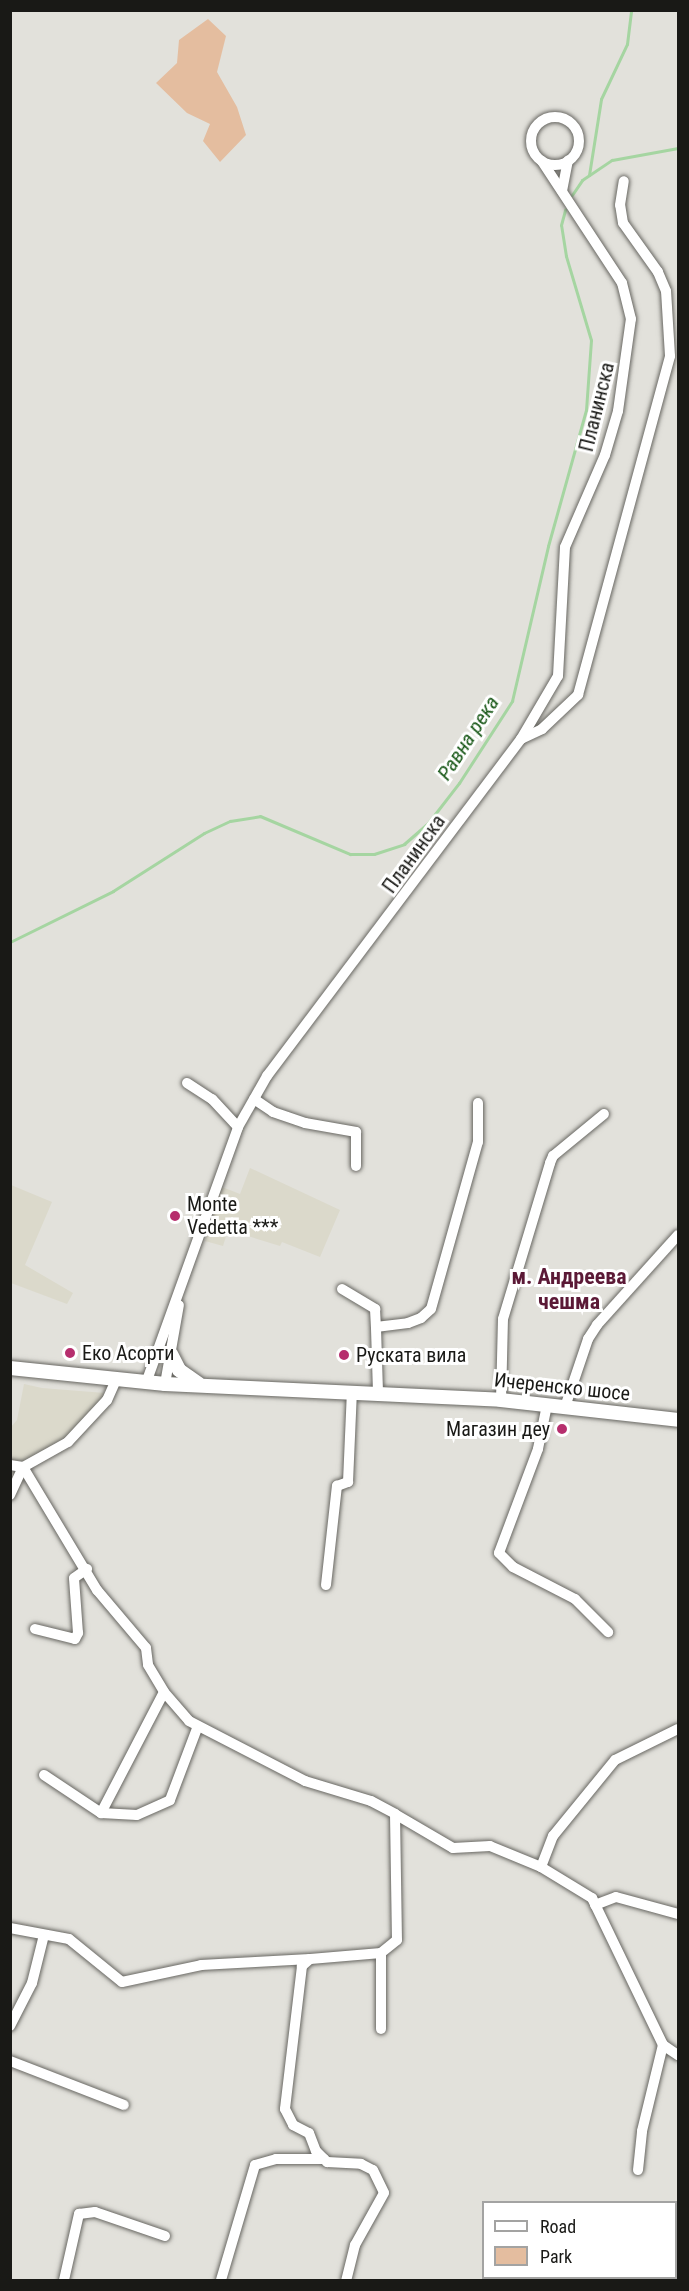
<!DOCTYPE html>
<meta charset="utf-8">
<style>
body{margin:0}
#map{position:relative;width:689px;height:2291px;overflow:hidden;background:#e2e1db;font-family:"Roboto Condensed",sans-serif}
div>[style]{position:absolute}
.built>*{inset:0;background:#dbd9cb}
.green>*{inset:0;background:#e4bd9f}
.stream>*{height:3px;margin:-1.5px;padding:0 1.5px;transform-origin:1.5px;border-radius:1.5px;background:#a5d5a1}
.roads{filter:drop-shadow(0 0 2px #686762) drop-shadow(0 0 2px #686762)}
.minor>*{height:10px;margin:-5px;padding:0 5px;transform-origin:5px;border-radius:5px;background:#fff}
.minor>.ring{margin:-5px;padding:0;box-sizing:content-box;background:none;border:10px solid #fff;border-radius:50%}
.tertiary>*{height:14px;margin:-7px;padding:0 7px;transform-origin:7px;border-radius:7px;background:#fff}
.dots>*{width:16px;height:16px;translate:-50% -50%;box-sizing:border-box;border:3px solid #fff;border-radius:50%}
span{translate:-50% -50%;white-space:nowrap;text-align:center;line-height:1.15;-webkit-text-stroke:6px #fff;paint-order:stroke}
.street-label{font-size:20px;color:#191916}
.poi-label{font-size:20px;color:#191916}
.left{translate:0 -50%;text-align:left}
.right{translate:-100% -50%;text-align:right}
.water-label{font-size:21px;color:#175716;font-style:italic}
.quarter-label{font-size:22px;color:#5b1936;font-weight:700}
.frame{position:absolute;inset:0;border:12px solid #191916;pointer-events:none}
.legend{position:absolute;left:482px;top:2201px;width:195px;height:78px;box-sizing:border-box;background:#fff;border:2px solid #a3a3a2;margin:0;padding:8px 10px;list-style:none;font-size:18px;color:#191916}
.legend li{display:flex;align-items:center;gap:12px;height:30px}
.legend b{width:30px;border:2px solid #a3a3a2}
</style>
<div id="map">
<div class="built">
<div style="clip-path:polygon(250px 1168px,340px 1210px,320px 1257px,282px 1242px,280px 1246px,228px 1230px,223px 1246px,205px 1241px,222px 1187px,240px 1194px)"></div>
<div style="clip-path:polygon(11px 1185px,52px 1202px,25px 1265px,73px 1293px,67px 1304px,11px 1283px)"></div>
<div style="clip-path:polygon(24px 1384px,42px 1388px,105px 1393px,81px 1426px,55px 1446px,23px 1461px,11px 1460px,11px 1427px,17px 1420px)"></div>
</div>
<div class="green">
<div style="clip-path:polygon(208px 19px,226px 36px,217px 72px,237px 107px,246px 135px,220px 162px,203px 141px,210px 124px,187px 113px,156px 83px,177px 63px,179px 40px)"></div>
</div>
<div class="stream">
<div style="left:589px;top:175px;width:77px;rotate:-81deg"></div>
<div style="left:601px;top:99px;width:61px;rotate:-64.7deg"></div>
<div style="left:627px;top:44px;width:34px;rotate:-83deg"></div>
<div style="left:572px;top:195px;width:18px;rotate:-56deg"></div>
<div style="left:582px;top:180px;width:36px;rotate:-34deg"></div>
<div style="left:612px;top:160px;width:67px;rotate:-10.3deg"></div>
<div style="left:10px;top:942px;width:115px;rotate:-26.3deg"></div>
<div style="left:113px;top:891px;width:108px;rotate:-32.5deg"></div>
<div style="left:204px;top:833px;width:29px;rotate:-25deg"></div>
<div style="left:230px;top:821px;width:30px;rotate:-9deg"></div>
<div style="left:260px;top:816px;width:98px;rotate:22.9deg"></div>
<div style="left:350px;top:854px;width:24px"></div>
<div style="left:374px;top:854px;width:32px;rotate:-18deg"></div>
<div style="left:404px;top:844px;width:32px;rotate:-41deg"></div>
<div style="left:428px;top:823px;width:51px;rotate:-52.2deg"></div>
<div style="left:459px;top:783px;width:98px;rotate:-57.1deg"></div>
<div style="left:512px;top:701px;width:159px;rotate:-76.9deg"></div>
<div style="left:548px;top:546px;width:141px;rotate:-74.4deg"></div>
<div style="left:586px;top:410px;width:70px;rotate:-85.9deg"></div>
<div style="left:591px;top:340px;width:88px;rotate:-106.6deg"></div>
<div style="left:566px;top:256px;width:31px;rotate:-99deg"></div>
<div style="left:561px;top:225px;width:16px;rotate:-75deg"></div>
</div>
<div class="roads">
<div class="minor">
<div class="ring" style="left:531px;top:117px;width:38px;height:38px"></div>
<div style="left:562px;top:191px;width:31px;rotate:-79deg"></div>
<div style="left:521px;top:739px;width:23px;rotate:-25deg"></div>
<div style="left:542px;top:729px;width:50px;rotate:-43.4deg"></div>
<div style="left:578px;top:695px;width:351px;rotate:-74.8deg"></div>
<div style="left:670px;top:356px;width:65px;rotate:-93.5deg"></div>
<div style="left:666px;top:291px;width:21px;rotate:-113deg"></div>
<div style="left:658px;top:272px;width:60px;rotate:-125.5deg"></div>
<div style="left:623px;top:223px;width:18px;rotate:-99deg"></div>
<div style="left:620px;top:205px;width:24px;rotate:-81deg"></div>
<div style="left:187px;top:1083px;width:30px;rotate:33deg"></div>
<div style="left:212px;top:1099px;width:38px;rotate:47deg"></div>
<div style="left:254px;top:1099px;width:23px;rotate:34deg"></div>
<div style="left:273px;top:1112px;width:34px;rotate:19deg"></div>
<div style="left:305px;top:1123px;width:52px;rotate:10deg"></div>
<div style="left:356px;top:1132px;width:34px;rotate:90deg"></div>
<div style="left:342px;top:1289px;width:39px;rotate:31deg"></div>
<div style="left:375px;top:1309px;width:18px;rotate:87deg"></div>
<div style="left:116px;top:1380px;width:22px;rotate:114deg"></div>
<div style="left:107px;top:1400px;width:57px;rotate:132.9deg"></div>
<div style="left:68px;top:1442px;width:51px;rotate:150.9deg"></div>
<div style="left:23px;top:1467px;width:144px;rotate:59deg"></div>
<div style="left:97px;top:1590px;width:76px;rotate:49.8deg"></div>
<div style="left:146px;top:1648px;width:17px;rotate:83deg"></div>
<div style="left:148px;top:1665px;width:31px;rotate:59deg"></div>
<div style="left:164px;top:1692px;width:38px;rotate:49deg"></div>
<div style="left:189px;top:1721px;width:131px;rotate:27.3deg"></div>
<div style="left:305px;top:1781px;width:69px;rotate:16.9deg"></div>
<div style="left:371px;top:1801px;width:27px;rotate:28deg"></div>
<div style="left:395px;top:1814px;width:126px;rotate:89.1deg"></div>
<div style="left:397px;top:1940px;width:21px;rotate:141deg"></div>
<div style="left:381px;top:1953px;width:71px;rotate:175.2deg"></div>
<div style="left:310px;top:1959px;width:11px;rotate:139deg"></div>
<div style="left:302px;top:1966px;width:144px;rotate:96.8deg"></div>
<div style="left:285px;top:2109px;width:18px;rotate:63deg"></div>
<div style="left:293px;top:2125px;width:18px;rotate:27deg"></div>
<div style="left:309px;top:2133px;width:19px;rotate:69deg"></div>
<div style="left:316px;top:2151px;width:16px;rotate:45deg"></div>
<div style="left:327px;top:2162px;width:34px;rotate:3deg"></div>
<div style="left:361px;top:2164px;width:13px;rotate:27deg"></div>
<div style="left:373px;top:2170px;width:25px;rotate:64deg"></div>
<div style="left:384px;top:2193px;width:60px;rotate:119.1deg"></div>
<div style="left:355px;top:2245px;width:36px;rotate:104deg"></div>
<div style="left:146px;top:1383px;width:272px;rotate:-70.2deg"></div>
<div style="left:238px;top:1127px;width:59px;rotate:-60.4deg"></div>
<div style="left:267px;top:1076px;width:422px;rotate:-53deg"></div>
<div style="left:521px;top:739px;width:73px;rotate:-59.6deg"></div>
<div style="left:558px;top:676px;width:129px;rotate:-86.9deg"></div>
<div style="left:565px;top:547px;width:100px;rotate:-66.5deg"></div>
<div style="left:605px;top:455px;width:46px;rotate:-73.5deg"></div>
<div style="left:618px;top:411px;width:93px;rotate:-82deg"></div>
<div style="left:631px;top:319px;width:37px;rotate:-104deg"></div>
<div style="left:622px;top:283px;width:146px;rotate:-123.3deg"></div>
<div style="left:165px;top:1384px;width:80px;rotate:-80deg"></div>
<div style="left:378px;top:1392px;width:65px;rotate:-91.8deg"></div>
<div style="left:376px;top:1327px;width:32px;rotate:-7deg"></div>
<div style="left:408px;top:1323px;width:14px;rotate:-21deg"></div>
<div style="left:421px;top:1318px;width:13px;rotate:-42deg"></div>
<div style="left:431px;top:1309px;width:173px;rotate:-74.3deg"></div>
<div style="left:478px;top:1142px;width:39px;rotate:-90deg"></div>
<div style="left:501px;top:1400px;width:81px;rotate:-88.6deg"></div>
<div style="left:503px;top:1319px;width:163px;rotate:-73.2deg"></div>
<div style="left:550px;top:1163px;width:8px;rotate:-67deg"></div>
<div style="left:553px;top:1156px;width:66px;rotate:-39.5deg"></div>
<div style="left:547px;top:1405px;width:45px;rotate:101.6deg"></div>
<div style="left:538px;top:1449px;width:111px;rotate:110.6deg"></div>
<div style="left:499px;top:1553px;width:20px;rotate:45deg"></div>
<div style="left:513px;top:1567px;width:70px;rotate:27.3deg"></div>
<div style="left:575px;top:1599px;width:47px;rotate:45deg"></div>
<div style="left:565px;top:1407px;width:72px;rotate:-71.3deg"></div>
<div style="left:588px;top:1339px;width:17px;rotate:-57deg"></div>
<div style="left:597px;top:1325px;width:121px;rotate:-48deg"></div>
<div style="left:10px;top:1465px;width:13px;rotate:9deg"></div>
<div style="left:23px;top:1467px;width:31px;rotate:115deg"></div>
<div style="left:326px;top:1585px;width:100px;rotate:-83.7deg"></div>
<div style="left:337px;top:1486px;width:12px;rotate:-20deg"></div>
<div style="left:348px;top:1482px;width:91px;rotate:-87.5deg"></div>
<div style="left:35px;top:1629px;width:41px;rotate:14deg"></div>
<div style="left:75px;top:1639px;width:7px;rotate:-63deg"></div>
<div style="left:78px;top:1633px;width:55px;rotate:-94.2deg"></div>
<div style="left:74px;top:1578px;width:16px;rotate:-35deg"></div>
<div style="left:44px;top:1775px;width:69px;rotate:33.7deg"></div>
<div style="left:101px;top:1813px;width:136px;rotate:-62.5deg"></div>
<div style="left:101px;top:1813px;width:36px;rotate:3deg"></div>
<div style="left:137px;top:1815px;width:36px;rotate:-24deg"></div>
<div style="left:170px;top:1800px;width:79px;rotate:-69.3deg"></div>
<div style="left:395px;top:1814px;width:67px;rotate:30.4deg"></div>
<div style="left:453px;top:1848px;width:37px;rotate:-3deg"></div>
<div style="left:490px;top:1846px;width:55px;rotate:22.4deg"></div>
<div style="left:541px;top:1867px;width:60px;rotate:31.3deg"></div>
<div style="left:592px;top:1898px;width:163px;rotate:64.2deg"></div>
<div style="left:663px;top:2045px;width:18px;rotate:34deg"></div>
<div style="left:541px;top:1867px;width:33px;rotate:-69deg"></div>
<div style="left:553px;top:1836px;width:98px;rotate:-50.8deg"></div>
<div style="left:615px;top:1760px;width:70px;rotate:-26.2deg"></div>
<div style="left:595px;top:1905px;width:22px;rotate:-21deg"></div>
<div style="left:616px;top:1897px;width:64px;rotate:15.3deg"></div>
<div style="left:10px;top:1928px;width:60px;rotate:10.6deg"></div>
<div style="left:69px;top:1939px;width:68px;rotate:39.1deg"></div>
<div style="left:122px;top:1982px;width:81px;rotate:-12.1deg"></div>
<div style="left:201px;top:1965px;width:109px;rotate:-3.2deg"></div>
<div style="left:10px;top:2026px;width:48px;rotate:-62.9deg"></div>
<div style="left:32px;top:1983px;width:49px;rotate:-76deg"></div>
<div style="left:381px;top:2029px;width:76px;rotate:-90deg"></div>
<div style="left:10px;top:2061px;width:122px;rotate:21.1deg"></div>
<div style="left:638px;top:2170px;width:39px;rotate:-84deg"></div>
<div style="left:642px;top:2131px;width:89px;rotate:-76.3deg"></div>
<div style="left:64px;top:2280px;width:68px;rotate:-77.2deg"></div>
<div style="left:79px;top:2214px;width:16px;rotate:-7deg"></div>
<div style="left:95px;top:2212px;width:74px;rotate:18.9deg"></div>
<div style="left:221px;top:2280px;width:120px;rotate:-73.5deg"></div>
<div style="left:255px;top:2165px;width:22px;rotate:-16deg"></div>
<div style="left:276px;top:2159px;width:48px"></div>
</div>
<div class="tertiary">
<div style="left:171px;top:1354px;width:18px;rotate:63deg"></div>
<div style="left:179px;top:1370px;width:24px;rotate:35deg"></div>
<div style="left:10px;top:1368px;width:156px;rotate:5.9deg"></div>
<div style="left:165px;top:1384px;width:336px;rotate:2.7deg"></div>
<div style="left:501px;top:1400px;width:178px;rotate:6.4deg"></div>
</div>
</div>
<div class="dots">
<div style="left:175px;top:1216px;background:#b62e6d"></div>
<div style="left:70px;top:1353px;background:#b62e6d"></div>
<div style="left:344px;top:1355px;background:#b62e6d"></div>
<div style="left:562px;top:1429px;background:#b62e6d"></div>
</div>
<div class="street-label">
<span style="left:597px;top:407px;rotate:-76deg">Планинска</span>
<span style="left:414px;top:854px;rotate:-54deg">Планинска</span>
<span style="left:562px;top:1387px;rotate:6deg">Ичеренско шосе</span>
</div>
<div class="poi-label">
<span class="left" style="left:187px;top:1216px">Monte<br>Vedetta ***</span>
<span class="left" style="left:82px;top:1353px">Еко Асорти</span>
<span class="left" style="left:356px;top:1355px">Руската вила</span>
<span class="right" style="left:550px;top:1429px">Магазин деу</span>
</div>
<div class="water-label">
<span style="left:468px;top:738px;rotate:-57deg">Равна река</span>
</div>
<div class="quarter-label">
<span style="left:569px;top:1289px">м. Андреева<br>чешма</span>
</div>
<div class="frame"></div>
<ul class="legend">
<li><b style="height:8px;background:#fff"></b>Road</li>
<li><b style="height:16px;background:#e4bd9f"></b>Park</li>
</ul>
</div>
